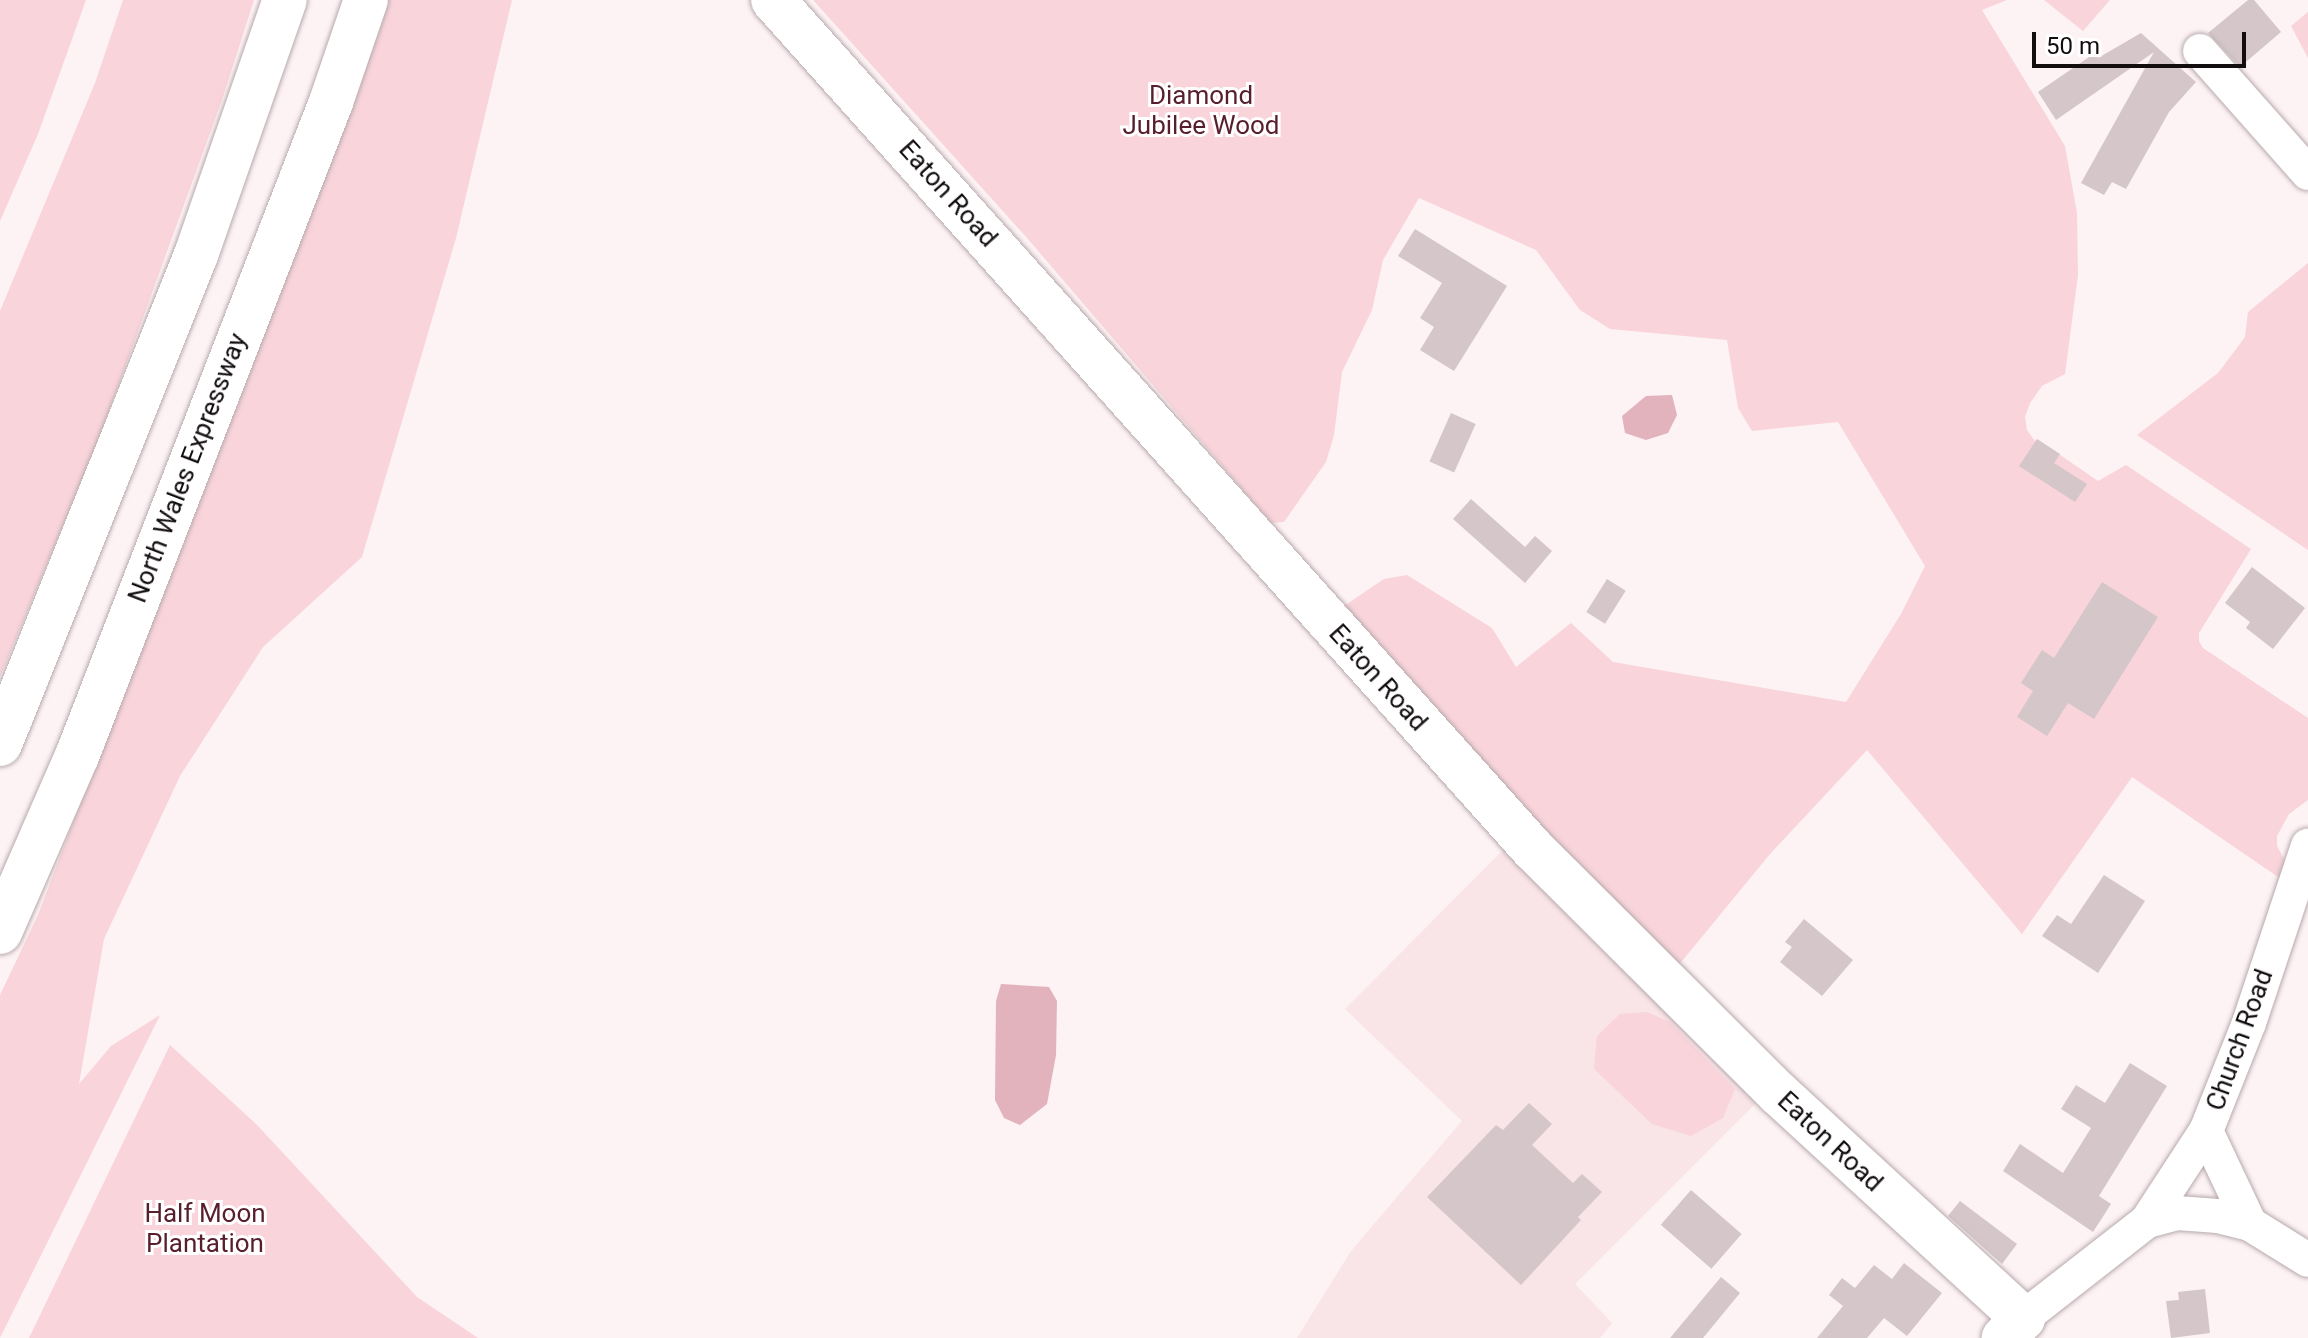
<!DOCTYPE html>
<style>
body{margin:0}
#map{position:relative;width:2308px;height:1338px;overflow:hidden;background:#fdf2f4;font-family:Roboto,sans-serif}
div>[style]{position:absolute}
.built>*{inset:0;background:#f9e4e8}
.green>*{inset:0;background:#f9d4db}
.water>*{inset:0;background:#e2b3bc}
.building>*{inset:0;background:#d4c6c9;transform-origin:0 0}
.roads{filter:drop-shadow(0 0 2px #b7aaac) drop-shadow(0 0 2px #b7aaac)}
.street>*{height:34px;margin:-17px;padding:0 17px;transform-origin:17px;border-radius:17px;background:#fff}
.secondary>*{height:44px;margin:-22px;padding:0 22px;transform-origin:22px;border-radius:22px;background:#fff}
.highway>*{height:44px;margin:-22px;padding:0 22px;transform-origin:22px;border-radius:22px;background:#fff}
span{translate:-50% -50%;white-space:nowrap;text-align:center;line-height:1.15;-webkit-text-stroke:6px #fff;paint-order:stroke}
.park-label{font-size:26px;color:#571e2e}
.street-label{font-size:26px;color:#120d0e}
.scale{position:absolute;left:2032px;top:32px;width:214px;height:36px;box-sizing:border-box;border:4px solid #120d0e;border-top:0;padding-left:10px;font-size:24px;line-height:28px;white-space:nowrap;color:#120d0e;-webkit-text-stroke:6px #fff;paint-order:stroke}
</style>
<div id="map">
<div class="built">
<div style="clip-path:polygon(1509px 844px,1760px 1099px,1575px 1284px,1612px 1323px,1600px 1338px,1297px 1338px,1351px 1251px,1462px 1121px,1345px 1009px)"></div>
</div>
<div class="green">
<div style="clip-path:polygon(0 0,86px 0,38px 134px,0 221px)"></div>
<div style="clip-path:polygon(123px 0,254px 0,222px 100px,100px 436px,0 677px,0 311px,95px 83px)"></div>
<div style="clip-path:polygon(385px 0,512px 0,456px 238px,362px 557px,263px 647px,180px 776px,104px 939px,79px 1084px,111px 1046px,160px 1015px,0 1338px,0 995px,38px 915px)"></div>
<div style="clip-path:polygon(813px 0,2007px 0,1982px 10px,2065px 146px,2077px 213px,2078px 275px,2065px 374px,2042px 386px,2030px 403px,2025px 417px,2027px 430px,2035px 441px,2037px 439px,2098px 481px,2126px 465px,2251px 549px,2199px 633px,2199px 641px,2203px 648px,2308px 718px,2308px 800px,2289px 814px,2277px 836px,2277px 846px,2285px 861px,2281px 879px,2132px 777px,2022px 934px,1867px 750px,1770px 854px,1678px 966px,1495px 782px,1338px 610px,1384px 579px,1407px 575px,1492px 628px,1516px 667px,1571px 623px,1613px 662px,1846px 702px,1901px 614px,1925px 566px,1838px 422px,1752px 431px,1738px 408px,1727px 340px,1610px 329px,1580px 310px,1536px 250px,1419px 198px,1383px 260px,1372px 310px,1342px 372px,1334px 435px,1326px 462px,1284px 522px,1271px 523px,1027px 238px)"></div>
<div style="clip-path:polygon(2044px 0,2110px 0,2083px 31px)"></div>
<div style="clip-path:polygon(2308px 12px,2308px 58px,2291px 26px)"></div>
<div style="clip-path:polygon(2308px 263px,2308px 550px,2137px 435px,2218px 373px,2245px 337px,2248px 312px)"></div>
<div style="clip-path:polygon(1647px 1012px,1670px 1022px,1735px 1089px,1723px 1118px,1691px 1136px,1652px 1124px,1594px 1069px,1597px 1036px,1620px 1014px)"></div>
<div style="clip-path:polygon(170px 1045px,257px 1125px,417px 1297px,478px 1338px,29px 1338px)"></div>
</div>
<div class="water">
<div style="clip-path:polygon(1672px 395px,1677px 415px,1668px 433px,1646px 440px,1625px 433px,1622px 416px,1646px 396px)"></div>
<div style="clip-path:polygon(1001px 984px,1049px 987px,1057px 1001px,1056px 1055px,1047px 1104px,1020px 1125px,1004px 1118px,995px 1100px,996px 1001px)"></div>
</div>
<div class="building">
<div style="clip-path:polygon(2248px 0,2254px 0,2281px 32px,2240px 67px,2208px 33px)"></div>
<div style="clip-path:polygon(2141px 33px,2196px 82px,2169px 112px,2126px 189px,2112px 182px,2104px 195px,2081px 183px,2154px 52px,2056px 120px,2038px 92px,2095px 53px,2098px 58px)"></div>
<div style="clip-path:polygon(1415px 229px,1507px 286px,1454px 371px,1420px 350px,1434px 327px,1420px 318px,1442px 283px,1398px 256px)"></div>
<div style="left:1451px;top:413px;width:27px;height:53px;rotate:24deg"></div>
<div style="clip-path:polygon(2037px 439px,2060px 454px,2054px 463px,2087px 484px,2075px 502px,2019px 466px)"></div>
<div style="clip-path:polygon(1471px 499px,1525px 547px,1535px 536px,1552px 551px,1525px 583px,1453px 519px)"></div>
<div style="clip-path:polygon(2252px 567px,2305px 608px,2273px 649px,2246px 628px,2250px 622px,2225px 603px)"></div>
<div style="left:1607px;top:579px;width:22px;height:39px;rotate:32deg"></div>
<div style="clip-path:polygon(2102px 582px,2158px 617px,2094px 719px,2068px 703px,2047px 736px,2017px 717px,2033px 691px,2021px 683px,2042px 650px,2054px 658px)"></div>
<div style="clip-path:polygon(2104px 875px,2145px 901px,2098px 973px,2042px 936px,2057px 915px,2071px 924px)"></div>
<div style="clip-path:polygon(1804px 919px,1853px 960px,1822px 996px,1780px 962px,1792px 947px,1785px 942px)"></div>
<div style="clip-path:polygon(2130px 1063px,2167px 1086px,2099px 1196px,2111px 1204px,2093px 1232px,2003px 1171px,2020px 1144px,2063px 1173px,2091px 1128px,2061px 1109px,2076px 1085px,2105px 1103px)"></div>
<div style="clip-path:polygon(1529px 1103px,1552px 1124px,1532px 1145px,1573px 1183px,1582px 1174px,1602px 1192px,1578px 1217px,1581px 1220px,1521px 1285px,1427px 1197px,1496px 1125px,1503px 1130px)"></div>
<div style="left:1691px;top:1190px;width:67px;height:46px;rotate:41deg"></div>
<div style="clip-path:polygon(1960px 1201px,2017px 1244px,2002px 1264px,1948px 1216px)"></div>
<div style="clip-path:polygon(1904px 1263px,1942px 1293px,1907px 1336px,1884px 1318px,1867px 1338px,1817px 1338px,1843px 1306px,1829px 1295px,1842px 1278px,1855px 1288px,1874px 1265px,1892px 1279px)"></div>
<div style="clip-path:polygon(1721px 1277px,1740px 1293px,1703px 1338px,1670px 1338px)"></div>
<div style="clip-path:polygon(2205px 1289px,2210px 1333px,2171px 1338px,2166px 1301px,2179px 1300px,2178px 1292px)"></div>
</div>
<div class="roads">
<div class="street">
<div style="left:2200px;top:51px;width:163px;rotate:48.5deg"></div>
<div style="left:2206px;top:1131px;width:103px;rotate:64.7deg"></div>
<div style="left:2147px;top:1221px;width:108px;rotate:-56.8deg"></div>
<div style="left:2206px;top:1131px;width:116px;rotate:-68.3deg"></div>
<div style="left:2249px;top:1023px;width:187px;rotate:-71.6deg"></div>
<div style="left:2023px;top:1318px;width:157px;rotate:-38deg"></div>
<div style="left:2147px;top:1221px;width:31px;rotate:-15deg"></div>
<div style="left:2177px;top:1213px;width:41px;rotate:4.2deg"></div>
<div style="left:2218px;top:1216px;width:33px;rotate:14deg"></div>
<div style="left:2250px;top:1224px;width:68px;rotate:31.8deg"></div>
</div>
<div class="secondary">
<div style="left:773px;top:0;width:1139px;rotate:48.17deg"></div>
<div style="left:1533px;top:849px;width:346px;rotate:44.9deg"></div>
<div style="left:1778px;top:1093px;width:333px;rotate:42.6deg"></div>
<div style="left:2023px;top:1318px;width:28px;rotate:134deg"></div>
</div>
<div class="highway">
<div style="left:0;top:744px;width:527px;rotate:-68.16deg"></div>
<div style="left:196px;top:255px;width:270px;rotate:-70.8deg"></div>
<div style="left:0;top:932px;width:192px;rotate:-66.4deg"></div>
<div style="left:77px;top:756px;width:702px;rotate:-68.77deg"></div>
<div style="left:331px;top:102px;width:108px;rotate:-71.1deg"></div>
</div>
</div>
<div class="park-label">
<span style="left:1201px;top:111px">Diamond<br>Jubilee Wood</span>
<span style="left:205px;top:1229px">Half Moon<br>Plantation</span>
</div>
<div class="street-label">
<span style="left:948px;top:194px;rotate:48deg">Eaton Road</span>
<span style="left:188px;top:468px;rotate:-69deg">North Wales Expressway</span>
<span style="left:1378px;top:678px;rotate:48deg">Eaton Road</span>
<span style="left:2240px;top:1040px;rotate:-70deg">Church Road</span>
<span style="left:1830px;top:1142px;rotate:43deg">Eaton Road</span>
</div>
<div class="scale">50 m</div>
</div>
